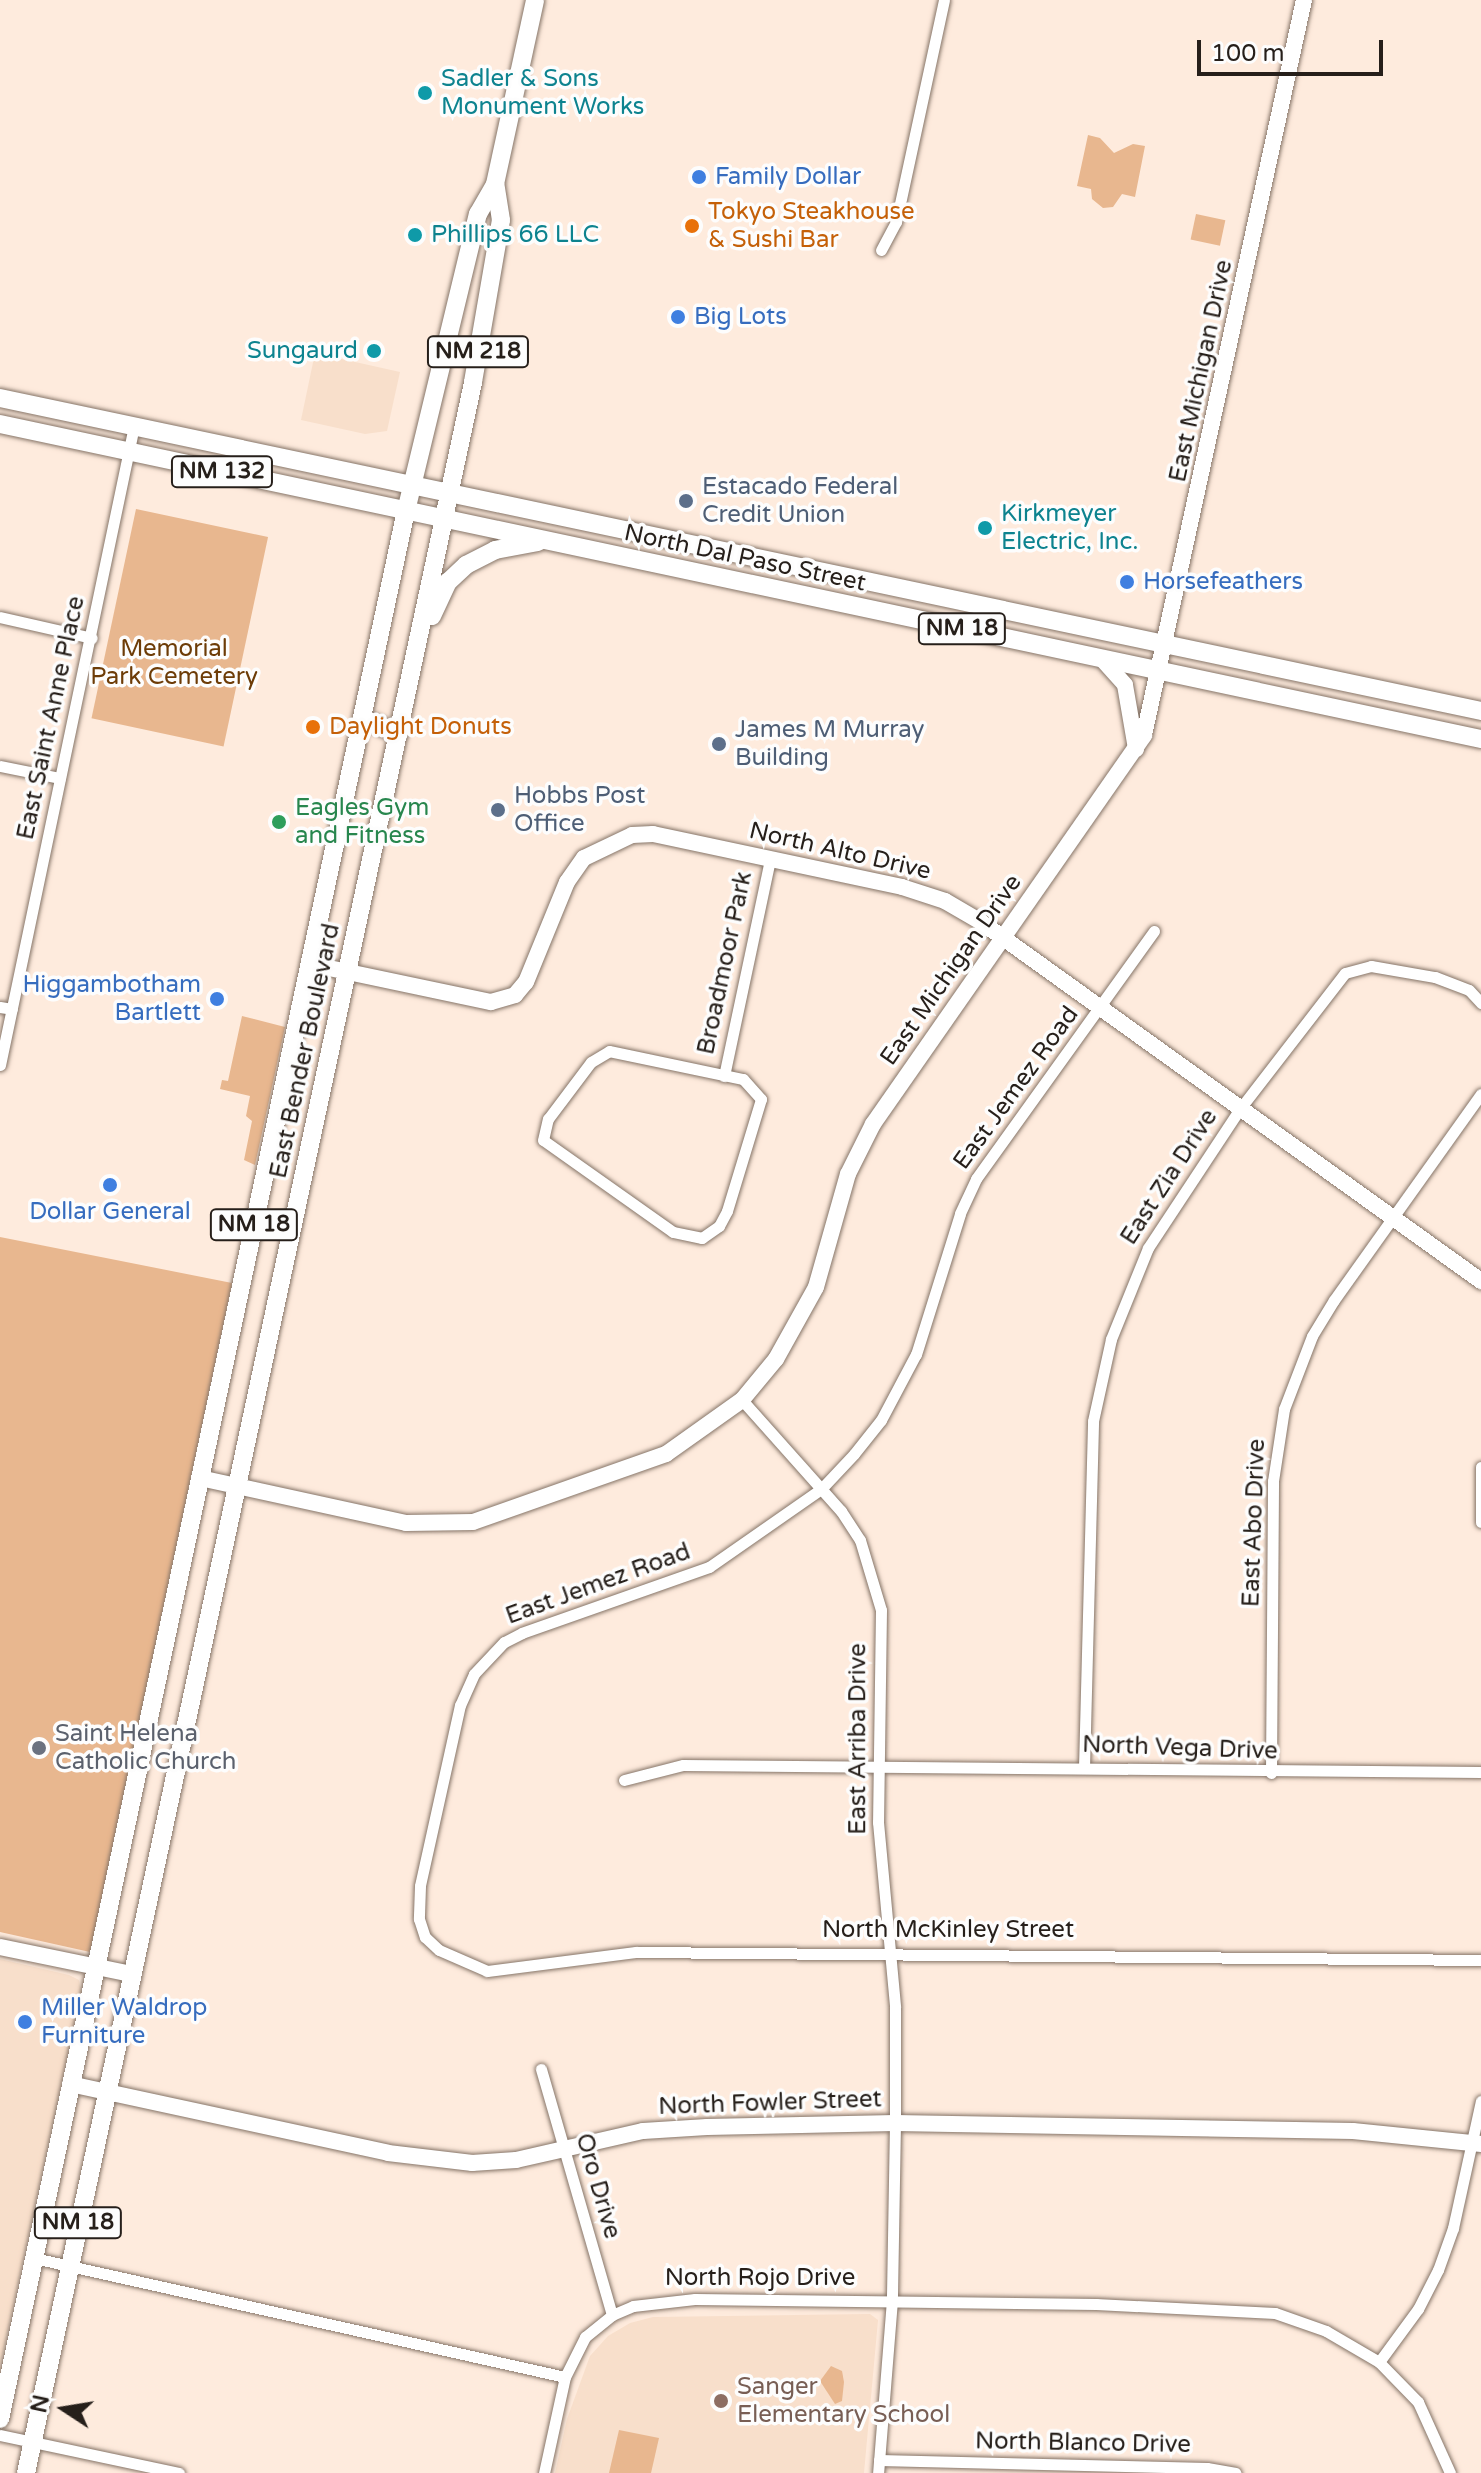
<!DOCTYPE html>
<style>
body{margin:0}
#map{position:relative;width:1481px;height:2473px;overflow:hidden;background:#feebdd;font-family:"Varela Round",sans-serif}
div>[style]{position:absolute}
.built>*{inset:0;background:#f8dfcb}
.green>*{inset:0;background:#e8b78f;transform-origin:0 0}
.roads{filter:drop-shadow(0 0 2px #857467) drop-shadow(0 0 2px #857467)}
.street>*{height:11px;margin:-5.5px;padding:0 5.5px;transform-origin:5.5px;border-radius:5.5px;background:#fff}
.secondary>*{height:16px;margin:-8px;padding:0 8px;transform-origin:8px;border-radius:8px;background:#fff}
.primary>*{height:18px;margin:-9px;padding:0 9px;transform-origin:9px;border-radius:9px;background:#fff}
.dots>*{width:22px;height:22px;translate:-50% -50%;box-sizing:border-box;border:4px solid #fdfdfd;border-radius:50%}
span{translate:-50% -50%;white-space:nowrap;text-align:center;line-height:1.15;-webkit-text-stroke:7px #fdfdfd;paint-order:stroke}
.shield-label span{padding:2px 6px;background:#fdfdfd;border:2px solid;border-radius:6px;-webkit-text-stroke-width:0}
.shield-label{font-size:22px;color:#261f1a;font-weight:700}
.culture-label{font-size:24px;color:#0d838f}
.left{translate:0 -50%;text-align:left}
.right{translate:-100% -50%;text-align:right}
.shop-label{font-size:24px;color:#366cbe}
.food-label{font-size:24px;color:#c56008}
.street-label{font-size:24px;color:#261f1a}
.service-label{font-size:24px;color:#4e5e75}
.park-label{font-size:24px;color:#6d3c07}
.leisure-label{font-size:24px;color:#27864d}
.worship-label{font-size:24px;color:#5b616d}
.education-label{font-size:24px;color:#785e54}
.north{position:absolute;left:24px;top:2369px;width:80px;height:80px;-webkit-text-stroke:6px #fdfdfd;paint-order:stroke;rotate:282deg;font-size:22px;font-weight:700;line-height:32px;text-align:center;color:#261f1a}
.north::after{content:'';display:block;margin:auto;width:28px;height:36px;background:#261f1a;clip-path:polygon(50% 0,100% 100%,50% 72%,0 100%)}
.scale{position:absolute;left:1197px;top:40px;width:186px;height:36px;box-sizing:border-box;border:4px solid #261f1a;border-top:0;padding-left:10px;font-size:24px;line-height:28px;white-space:nowrap;color:#261f1a;-webkit-text-stroke:6px #fdfdfd;paint-order:stroke}
</style>
<div id="map">
<div class="built">
<div style="clip-path:polygon(315px 353px,400px 372px,387px 431px,365px 434px,301px 420px)"></div>
<div style="clip-path:polygon(0 1959px,69px 1975px,79px 1980px,81px 1991px,0 2366px)"></div>
<div style="clip-path:polygon(870px 2314px,878px 2320px,864px 2473px,555px 2473px,567px 2419px,590px 2356px,608px 2336px,630px 2323px,653px 2317px)"></div>
</div>
<div class="green">
<div style="clip-path:polygon(1088px 135px,1100px 138px,1114px 153px,1133px 144px,1145px 146px,1135px 197px,1122px 194px,1113px 207px,1103px 208px,1092px 199px,1091px 189px,1077px 186px)"></div>
<div style="left:1196px;top:214px;width:30px;height:26px;rotate:12deg"></div>
<div style="left:136px;top:509px;width:135px;height:214px;rotate:12deg"></div>
<div style="clip-path:polygon(242px 1016px,285px 1027px,255px 1165px,244px 1160px,252px 1121px,246px 1116px,250px 1096px,220px 1089px,222px 1080px,228px 1081px)"></div>
<div style="clip-path:polygon(0 1237px,232px 1283px,90px 1952px,0 1932px)"></div>
<div style="clip-path:polygon(831px 2366px,842px 2371px,844px 2382px,842px 2401px,835px 2404px,820px 2381px)"></div>
<div style="clip-path:polygon(619px 2430px,659px 2438px,651px 2473px,609px 2473px)"></div>
</div>
<div class="roads">
<div class="street">
<div style="left:881px;top:250px;width:32px;rotate:-62deg"></div>
<div style="left:896px;top:222px;width:227px;rotate:-77.8deg"></div>
<div style="left:0;top:617px;width:94px;rotate:12.9deg"></div>
<div style="left:0;top:766px;width:61px;rotate:11.3deg"></div>
<div style="left:1154px;top:931px;width:305px;rotate:125.7deg"></div>
<div style="left:976px;top:1179px;width:38px;rotate:115deg"></div>
<div style="left:960px;top:1214px;width:147px;rotate:107.4deg"></div>
<div style="left:916px;top:1354px;width:75px;rotate:117.9deg"></div>
<div style="left:881px;top:1420px;width:43px;rotate:128.5deg"></div>
<div style="left:854px;top:1454px;width:48px;rotate:133.3deg"></div>
<div style="left:821px;top:1489px;width:136px;rotate:145.1deg"></div>
<div style="left:709px;top:1567px;width:198px;rotate:160.6deg"></div>
<div style="left:522px;top:1633px;width:20px;rotate:153deg"></div>
<div style="left:504px;top:1642px;width:44px;rotate:133.2deg"></div>
<div style="left:474px;top:1674px;width:34px;rotate:114deg"></div>
<div style="left:460px;top:1705px;width:185px;rotate:102.5deg"></div>
<div style="left:420px;top:1886px;width:33px;rotate:92deg"></div>
<div style="left:419px;top:1919px;width:19px;rotate:72deg"></div>
<div style="left:425px;top:1937px;width:19px;rotate:43deg"></div>
<div style="left:439px;top:1950px;width:52px;rotate:23.6deg"></div>
<div style="left:487px;top:1971px;width:150px;rotate:-7.3deg"></div>
<div style="left:636px;top:1952px;width:845px;rotate:0.54deg"></div>
<div style="left:0;top:1007px;width:12px;rotate:9deg"></div>
<div style="left:609px;top:1051px;width:137px;rotate:11.8deg"></div>
<div style="left:743px;top:1079px;width:27px;rotate:48deg"></div>
<div style="left:761px;top:1099px;width:117px;rotate:106.9deg"></div>
<div style="left:727px;top:1211px;width:17px;rotate:118deg"></div>
<div style="left:719px;top:1226px;width:21px;rotate:145deg"></div>
<div style="left:702px;top:1238px;width:30px;rotate:-168deg"></div>
<div style="left:673px;top:1232px;width:159px;rotate:-144.7deg"></div>
<div style="left:543px;top:1140px;width:22px;rotate:-77deg"></div>
<div style="left:548px;top:1119px;width:71px;rotate:-53deg"></div>
<div style="left:591px;top:1062px;width:21px;rotate:-31deg"></div>
<div style="left:0;top:1065px;width:653px;rotate:-78.16deg"></div>
<div style="left:724px;top:1076px;width:222px;rotate:-78deg"></div>
<div style="left:742px;top:1400px;width:149px;rotate:48.3deg"></div>
<div style="left:841px;top:1511px;width:35px;rotate:57deg"></div>
<div style="left:860px;top:1540px;width:73px;rotate:73.3deg"></div>
<div style="left:881px;top:1610px;width:212px;rotate:90.8deg"></div>
<div style="left:878px;top:1822px;width:186px;rotate:84.7deg"></div>
<div style="left:895px;top:2007px;width:116px;rotate:90deg"></div>
<div style="left:895px;top:2123px;width:177px;rotate:91deg"></div>
<div style="left:892px;top:2300px;width:174px;rotate:94.6deg"></div>
<div style="left:1481px;top:1467px;width:55px;rotate:90deg"></div>
<div style="left:1084px;top:1768px;width:347px;rotate:-88.5deg"></div>
<div style="left:1093px;top:1421px;width:84px;rotate:-77.6deg"></div>
<div style="left:1111px;top:1339px;width:98px;rotate:-67.9deg"></div>
<div style="left:1148px;top:1248px;width:165px;rotate:-56.6deg"></div>
<div style="left:1239px;top:1110px;width:173px;rotate:-52.3deg"></div>
<div style="left:1345px;top:973px;width:27px;rotate:-15deg"></div>
<div style="left:1371px;top:966px;width:65px;rotate:9.8deg"></div>
<div style="left:1435px;top:977px;width:36px;rotate:21deg"></div>
<div style="left:1469px;top:990px;width:18px;rotate:47deg"></div>
<div style="left:1271px;top:1773px;width:292px;rotate:-89.6deg"></div>
<div style="left:1273px;top:1481px;width:73px;rotate:-81.3deg"></div>
<div style="left:1284px;top:1409px;width:78px;rotate:-69deg"></div>
<div style="left:1312px;top:1336px;width:42px;rotate:-58.6deg"></div>
<div style="left:1334px;top:1300px;width:253px;rotate:-54.5deg"></div>
<div style="left:624px;top:1780px;width:61px;rotate:-14.3deg"></div>
<div style="left:683px;top:1765px;width:798px;rotate:0.5deg"></div>
<div style="left:541px;top:2069px;width:256px;rotate:73.9deg"></div>
<div style="left:34px;top:2258px;width:544px;rotate:12.63deg"></div>
<div style="left:1379px;top:2362px;width:66px;rotate:-53.7deg"></div>
<div style="left:1418px;top:2309px;width:44px;rotate:-62.9deg"></div>
<div style="left:1438px;top:2270px;width:45px;rotate:-70.3deg"></div>
<div style="left:1453px;top:2228px;width:130px;rotate:-77.6deg"></div>
<div style="left:0;top:2435px;width:183px;rotate:12deg"></div>
<div style="left:879px;top:2460px;width:328px;rotate:1.4deg"></div>
<div style="left:1207px;top:2468px;width:29px;rotate:10deg"></div>
<div style="left:544px;top:2473px;width:98px;rotate:-77.7deg"></div>
<div style="left:565px;top:2377px;width:45px;rotate:-63.4deg"></div>
<div style="left:585px;top:2337px;width:35px;rotate:-39deg"></div>
<div style="left:612px;top:2315px;width:23px;rotate:-23deg"></div>
<div style="left:633px;top:2306px;width:62px;rotate:-6.4deg"></div>
<div style="left:695px;top:2299px;width:401px;rotate:0.7deg"></div>
<div style="left:1096px;top:2304px;width:179px;rotate:2.9deg"></div>
<div style="left:1275px;top:2313px;width:54px;rotate:19.4deg"></div>
<div style="left:1326px;top:2331px;width:61px;rotate:30.3deg"></div>
<div style="left:1379px;top:2362px;width:56px;rotate:45.7deg"></div>
<div style="left:1418px;top:2402px;width:78px;rotate:65.7deg"></div>
</div>
<div class="secondary">
<div style="left:1101px;top:658px;width:36px;rotate:48deg"></div>
<div style="left:1125px;top:685px;width:65px;rotate:80.2deg"></div>
<div style="left:310px;top:964px;width:185px;rotate:11.9deg"></div>
<div style="left:491px;top:1002px;width:25px;rotate:-16deg"></div>
<div style="left:515px;top:995px;width:17px;rotate:-50deg"></div>
<div style="left:526px;top:982px;width:108px;rotate:-67.7deg"></div>
<div style="left:567px;top:882px;width:29px;rotate:-55deg"></div>
<div style="left:584px;top:858px;width:53px;rotate:-25.6deg"></div>
<div style="left:632px;top:835px;width:21px;rotate:-3deg"></div>
<div style="left:653px;top:834px;width:255px;rotate:12deg"></div>
<div style="left:902px;top:887px;width:45px;rotate:18deg"></div>
<div style="left:945px;top:901px;width:42px;rotate:30.3deg"></div>
<div style="left:981px;top:922px;width:616px;rotate:35.68deg"></div>
<div style="left:200px;top:1478px;width:211px;rotate:12.3deg"></div>
<div style="left:406px;top:1523px;width:67px;rotate:-0.9deg"></div>
<div style="left:473px;top:1522px;width:205px;rotate:-19.4deg"></div>
<div style="left:666px;top:1454px;width:93px;rotate:-35.4deg"></div>
<div style="left:742px;top:1400px;width:53px;rotate:-50.3deg"></div>
<div style="left:776px;top:1359px;width:82px;rotate:-60.9deg"></div>
<div style="left:816px;top:1287px;width:117px;rotate:-74.2deg"></div>
<div style="left:848px;top:1174px;width:56px;rotate:-63.4deg"></div>
<div style="left:873px;top:1124px;width:474px;rotate:-55.1deg"></div>
<div style="left:1144px;top:735px;width:752px;rotate:-77.72deg"></div>
<div style="left:0;top:1947px;width:134px;rotate:11.6deg"></div>
<div style="left:70px;top:2084px;width:325px;rotate:12.2deg"></div>
<div style="left:388px;top:2153px;width:85px;rotate:6.8deg"></div>
<div style="left:472px;top:2163px;width:44px;rotate:-3.9deg"></div>
<div style="left:516px;top:2160px;width:130px;rotate:-12.9deg"></div>
<div style="left:643px;top:2131px;width:64px;rotate:-3.6deg"></div>
<div style="left:707px;top:2127px;width:188px;rotate:-1.2deg"></div>
<div style="left:895px;top:2123px;width:458px;rotate:1deg"></div>
<div style="left:1353px;top:2131px;width:129px;rotate:5.8deg"></div>
</div>
<div class="primary">
<div style="left:0;top:398px;width:1514px;rotate:11.93deg"></div>
<div style="left:0;top:424px;width:1514px;rotate:12.01deg"></div>
<div style="left:432px;top:616px;width:38px;rotate:-65deg"></div>
<div style="left:448px;top:582px;width:25px;rotate:-43deg"></div>
<div style="left:466px;top:565px;width:33px;rotate:-27deg"></div>
<div style="left:495px;top:550px;width:44px;rotate:-10.5deg"></div>
<div style="left:362px;top:718px;width:40px;rotate:23.4deg"></div>
<div style="left:0;top:2419px;width:1951px;rotate:-77.99deg"></div>
<div style="left:406px;top:511px;width:306px;rotate:-76.4deg"></div>
<div style="left:478px;top:214px;width:34px;rotate:-60deg"></div>
<div style="left:495px;top:184px;width:188px;rotate:-77.7deg"></div>
<div style="left:26px;top:2473px;width:2138px;rotate:-77.93deg"></div>
<div style="left:473px;top:382px;width:164px;rotate:-80.2deg"></div>
<div style="left:501px;top:220px;width:36px;rotate:-99deg"></div>
</div>
</div>
<div class="dots">
<div style="left:425px;top:93px;background:#0f9aa8"></div>
<div style="left:699px;top:177px;background:#3f7fe0"></div>
<div style="left:692px;top:226px;background:#e8710a"></div>
<div style="left:415px;top:235px;background:#0f9aa8"></div>
<div style="left:678px;top:317px;background:#3f7fe0"></div>
<div style="left:374px;top:351px;background:#0f9aa8"></div>
<div style="left:686px;top:501px;background:#5c6f8a"></div>
<div style="left:985px;top:528px;background:#0f9aa8"></div>
<div style="left:1127px;top:582px;background:#3f7fe0"></div>
<div style="left:313px;top:727px;background:#e8710a"></div>
<div style="left:719px;top:744px;background:#5c6f8a"></div>
<div style="left:498px;top:810px;background:#5c6f8a"></div>
<div style="left:279px;top:822px;background:#2e9e5b"></div>
<div style="left:217px;top:999px;background:#3f7fe0"></div>
<div style="left:110px;top:1185px;background:#3f7fe0"></div>
<div style="left:39px;top:1748px;background:#6b7280"></div>
<div style="left:25px;top:2022px;background:#3f7fe0"></div>
<div style="left:721px;top:2401px;background:#8d6e63"></div>
</div>
<div class="shield-label">
<span style="left:478px;top:352px">NM 218</span>
<span style="left:222px;top:472px">NM 132</span>
<span style="left:962px;top:629px">NM 18</span>
<span style="left:254px;top:1225px">NM 18</span>
<span style="left:78px;top:2223px">NM 18</span>
</div>
<div class="culture-label">
<span class="left" style="left:441px;top:93px">Sadler &amp; Sons<br>Monument Works</span>
<span class="left" style="left:431px;top:235px">Phillips 66 LLC</span>
<span class="right" style="left:358px;top:351px">Sungaurd</span>
<span class="left" style="left:1001px;top:528px">Kirkmeyer<br>Electric, Inc.</span>
</div>
<div class="shop-label">
<span class="left" style="left:715px;top:177px">Family Dollar</span>
<span class="left" style="left:694px;top:317px">Big Lots</span>
<span class="left" style="left:1143px;top:582px">Horsefeathers</span>
<span class="right" style="left:201px;top:999px">Higgambotham<br>Bartlett</span>
<span style="left:110px;top:1212px">Dollar General</span>
<span class="left" style="left:41px;top:2022px">Miller Waldrop<br>Furniture</span>
</div>
<div class="food-label">
<span class="left" style="left:708px;top:226px">Tokyo Steakhouse<br>&amp; Sushi Bar</span>
<span class="left" style="left:329px;top:727px">Daylight Donuts</span>
</div>
<div class="street-label">
<span style="left:1201px;top:371px;rotate:-78deg">East Michigan Drive</span>
<span style="left:745px;top:558px;rotate:12deg">North Dal Paso Street</span>
<span style="left:51px;top:718px;rotate:-78deg">East Saint Anne Place</span>
<span style="left:840px;top:851px;rotate:13deg">North Alto Drive</span>
<span style="left:725px;top:963px;rotate:-78deg">Broadmoor Park</span>
<span style="left:951px;top:970px;rotate:-55deg">East Michigan Drive</span>
<span style="left:305px;top:1051px;rotate:-78deg">East Bender Boulevard</span>
<span style="left:1016px;top:1088px;rotate:-54deg">East Jemez Road</span>
<span style="left:1169px;top:1177px;rotate:-57deg">East Zia Drive</span>
<span style="left:1254px;top:1523px;rotate:-88deg">East Abo Drive</span>
<span style="left:598px;top:1584px;rotate:-20deg">East Jemez Road</span>
<span style="left:858px;top:1739px;rotate:-90deg">East Arriba Drive</span>
<span style="left:1180px;top:1748px;rotate:2deg">North Vega Drive</span>
<span style="left:948px;top:1930px">North McKinley Street</span>
<span style="left:770px;top:2103px;rotate:-2deg">North Fowler Street</span>
<span style="left:598px;top:2186px;rotate:74deg">Oro Drive</span>
<span style="left:760px;top:2278px">North Rojo Drive</span>
<span style="left:1083px;top:2443px;rotate:1deg">North Blanco Drive</span>
</div>
<div class="service-label">
<span class="left" style="left:702px;top:501px">Estacado Federal<br>Credit Union</span>
<span class="left" style="left:735px;top:744px">James M Murray<br>Building</span>
<span class="left" style="left:514px;top:810px">Hobbs Post<br>Office</span>
</div>
<div class="park-label">
<span style="left:174px;top:663px">Memorial<br>Park Cemetery</span>
</div>
<div class="leisure-label">
<span class="left" style="left:295px;top:822px">Eagles Gym<br>and Fitness</span>
</div>
<div class="worship-label">
<span class="left" style="left:55px;top:1748px">Saint Helena<br>Catholic Church</span>
</div>
<div class="education-label">
<span class="left" style="left:737px;top:2401px">Sanger<br>Elementary School</span>
</div>
<div class="north">N</div>
<div class="scale">100 m</div>
</div>
